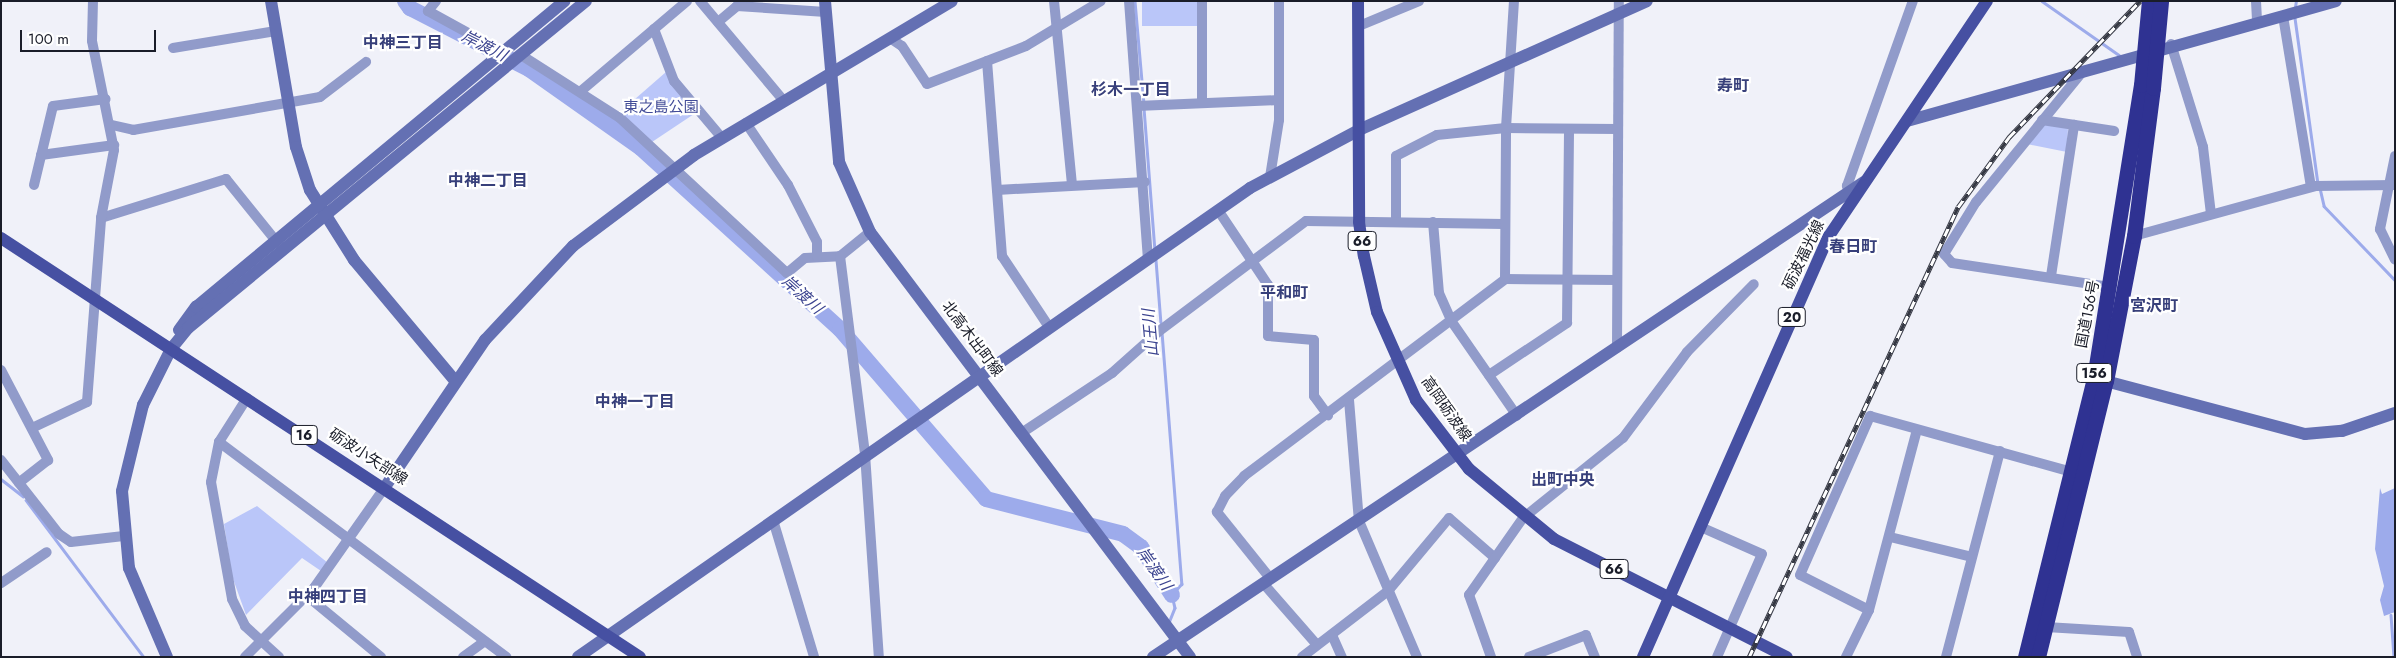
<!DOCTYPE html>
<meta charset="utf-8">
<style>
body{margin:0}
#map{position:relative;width:2396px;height:658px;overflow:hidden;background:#f0f1f9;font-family:Jost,"Noto Sans JP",sans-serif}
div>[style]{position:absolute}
.green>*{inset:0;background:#bac6f9;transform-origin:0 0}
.water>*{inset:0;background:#9dabeb}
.stream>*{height:2.5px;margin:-1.25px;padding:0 1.25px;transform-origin:1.25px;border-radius:1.25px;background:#9dabeb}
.river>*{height:16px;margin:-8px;padding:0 8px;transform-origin:8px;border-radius:8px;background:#9dabeb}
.street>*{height:10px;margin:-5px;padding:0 5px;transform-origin:5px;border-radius:5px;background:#919bca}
.secondary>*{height:12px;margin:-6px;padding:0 6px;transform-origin:6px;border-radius:6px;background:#6470b3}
.primary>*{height:12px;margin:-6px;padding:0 6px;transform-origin:6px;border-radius:6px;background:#4650a2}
.highway>*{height:15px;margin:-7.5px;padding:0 7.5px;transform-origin:7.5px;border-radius:7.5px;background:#2f3292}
.rail>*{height:4.5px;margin-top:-2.25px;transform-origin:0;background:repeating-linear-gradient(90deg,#fff 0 8px,#353843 0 16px);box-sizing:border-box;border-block:1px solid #353843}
.highway-bridge>*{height:15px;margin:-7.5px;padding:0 7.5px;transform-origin:7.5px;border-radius:7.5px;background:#2f3292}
span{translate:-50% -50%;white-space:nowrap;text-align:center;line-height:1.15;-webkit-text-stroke:4.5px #fff;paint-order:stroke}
.shield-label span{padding:1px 4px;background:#fff;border:1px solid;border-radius:4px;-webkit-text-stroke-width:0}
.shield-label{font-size:14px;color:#1a1d29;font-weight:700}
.park-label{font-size:15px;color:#424c98}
.street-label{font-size:15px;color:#1a1d29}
.neighbourhood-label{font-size:16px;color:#373f7a;font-weight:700}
.water-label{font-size:16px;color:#3b438f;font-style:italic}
.frame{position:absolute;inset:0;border:2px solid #1a1d29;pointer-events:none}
.scale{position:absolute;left:20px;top:30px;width:136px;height:22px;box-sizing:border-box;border:2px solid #1a1d29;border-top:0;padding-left:6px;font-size:15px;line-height:18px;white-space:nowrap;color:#1a1d29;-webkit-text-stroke:4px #fff;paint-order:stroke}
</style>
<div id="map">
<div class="green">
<div style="left:1142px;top:1px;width:58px;height:25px"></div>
<div style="clip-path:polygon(666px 72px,697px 112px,652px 142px,619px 113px)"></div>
<div style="clip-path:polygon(2042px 124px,2068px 128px,2067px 152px,2027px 144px)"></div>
<div style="clip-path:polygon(257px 506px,328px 563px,321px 571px,302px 558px,246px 615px,232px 576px,224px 524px)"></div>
</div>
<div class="water">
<div style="clip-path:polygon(2380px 488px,2382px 494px,2395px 488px,2395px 612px,2384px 616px,2380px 600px,2384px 586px,2375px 549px)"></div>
</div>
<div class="stream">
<div style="left:1135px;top:1px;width:102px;rotate:85deg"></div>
<div style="left:2042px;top:1px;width:94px;rotate:35deg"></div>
<div style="left:2295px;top:7px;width:6px;rotate:-81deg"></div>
<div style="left:2295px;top:18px;width:167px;rotate:82.1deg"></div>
<div style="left:1144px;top:108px;width:142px;rotate:85.6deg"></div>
<div style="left:2320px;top:188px;width:18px;rotate:77deg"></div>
<div style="left:2324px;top:206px;width:103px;rotate:46.2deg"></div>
<div style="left:1156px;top:260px;width:64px;rotate:85.5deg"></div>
<div style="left:1162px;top:332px;width:253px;rotate:85.5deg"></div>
<div style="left:1182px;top:584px;width:15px;rotate:132deg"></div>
<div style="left:1172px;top:595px;width:13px;rotate:77deg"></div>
<div style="left:1175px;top:608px;width:16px;rotate:112deg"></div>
<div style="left:1px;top:479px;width:28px;rotate:38deg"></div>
<div style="left:26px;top:500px;width:196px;rotate:53.1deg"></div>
<div style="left:2391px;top:615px;width:42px;rotate:85.9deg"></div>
</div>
<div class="river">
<div style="left:405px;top:1px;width:9px;rotate:54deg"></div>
<div style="left:410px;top:8px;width:134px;rotate:27.1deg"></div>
<div style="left:529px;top:69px;width:137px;rotate:35.2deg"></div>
<div style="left:641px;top:148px;width:269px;rotate:42.3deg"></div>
<div style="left:840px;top:329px;width:224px;rotate:49.3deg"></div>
<div style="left:986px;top:499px;width:141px;rotate:14.3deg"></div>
<div style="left:1123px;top:534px;width:22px;rotate:36deg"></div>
<div style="left:1141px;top:547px;width:57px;rotate:57.1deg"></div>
</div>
<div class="street">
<div style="left:436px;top:1px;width:13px;rotate:129deg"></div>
<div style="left:428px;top:11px;width:85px;rotate:28.7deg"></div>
<div style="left:700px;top:1px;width:131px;rotate:50deg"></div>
<div style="left:1054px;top:1px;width:184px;rotate:84.4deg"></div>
<div style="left:1129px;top:1px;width:257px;rotate:85.8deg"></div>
<div style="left:2256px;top:1px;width:21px;rotate:87deg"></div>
<div style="left:737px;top:6px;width:89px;rotate:3.9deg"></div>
<div style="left:2283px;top:16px;width:173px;rotate:80.7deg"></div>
<div style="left:718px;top:22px;width:31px;rotate:-40deg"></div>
<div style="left:1359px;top:26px;width:65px;rotate:-22.6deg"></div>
<div style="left:654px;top:29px;width:56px;rotate:69deg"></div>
<div style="left:674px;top:81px;width:75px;rotate:49.9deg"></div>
<div style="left:890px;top:38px;width:14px;rotate:34deg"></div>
<div style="left:902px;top:46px;width:45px;rotate:56.7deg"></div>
<div style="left:927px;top:84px;width:106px;rotate:-21deg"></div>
<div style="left:1026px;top:46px;width:87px;rotate:-31deg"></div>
<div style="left:2171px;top:44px;width:108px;rotate:72.7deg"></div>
<div style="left:2203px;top:147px;width:67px;rotate:83.2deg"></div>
<div style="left:173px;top:48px;width:104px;rotate:-9.4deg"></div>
<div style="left:521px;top:55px;width:117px;rotate:32.5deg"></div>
<div style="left:620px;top:118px;width:228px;rotate:42.9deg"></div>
<div style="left:787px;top:273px;width:23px;rotate:-40deg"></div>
<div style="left:805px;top:258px;width:35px;rotate:-3deg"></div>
<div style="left:987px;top:61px;width:196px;rotate:85.6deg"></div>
<div style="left:1002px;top:256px;width:85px;rotate:56.5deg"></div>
<div style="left:2083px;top:71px;width:169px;rotate:129.2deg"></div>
<div style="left:1976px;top:202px;width:61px;rotate:121.6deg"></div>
<div style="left:1944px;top:254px;width:12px;rotate:48deg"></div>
<div style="left:1952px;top:263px;width:161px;rotate:8.6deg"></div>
<div style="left:581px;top:91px;width:139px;rotate:-40.3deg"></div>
<div style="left:1202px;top:102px;width:101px;rotate:-90deg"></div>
<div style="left:1137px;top:106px;width:142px;rotate:-2.4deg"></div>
<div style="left:2042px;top:120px;width:73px;rotate:8.7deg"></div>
<div style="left:746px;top:123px;width:75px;rotate:55.9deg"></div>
<div style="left:788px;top:185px;width:64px;rotate:63deg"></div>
<div style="left:817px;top:242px;width:15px;rotate:90deg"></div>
<div style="left:112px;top:125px;width:22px;rotate:13deg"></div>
<div style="left:133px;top:130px;width:190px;rotate:-10deg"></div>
<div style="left:320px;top:97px;width:58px;rotate:-37.3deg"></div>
<div style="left:41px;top:155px;width:74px;rotate:-7.8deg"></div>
<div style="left:2395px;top:156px;width:75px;rotate:101.6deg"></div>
<div style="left:2380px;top:229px;width:34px;rotate:64deg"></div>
<div style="left:1270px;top:177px;width:58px;rotate:-81deg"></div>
<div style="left:1279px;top:120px;width:119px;rotate:-90deg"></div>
<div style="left:34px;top:185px;width:81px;rotate:-76.5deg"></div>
<div style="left:53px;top:106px;width:53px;rotate:-7.5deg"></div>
<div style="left:997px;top:190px;width:148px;rotate:-3.1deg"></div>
<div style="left:1850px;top:192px;width:7px;rotate:-117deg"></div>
<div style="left:1847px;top:186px;width:196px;rotate:-70.4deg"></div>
<div style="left:1218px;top:210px;width:90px;rotate:56.3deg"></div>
<div style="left:1268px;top:285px;width:51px;rotate:90deg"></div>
<div style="left:1268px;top:336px;width:46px;rotate:5deg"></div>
<div style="left:1314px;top:340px;width:56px;rotate:90deg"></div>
<div style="left:1314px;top:396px;width:24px;rotate:54deg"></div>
<div style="left:101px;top:218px;width:131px;rotate:-17.3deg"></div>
<div style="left:226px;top:179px;width:86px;rotate:51.1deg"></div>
<div style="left:1396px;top:221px;width:65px;rotate:-90deg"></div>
<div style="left:1396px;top:156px;width:46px;rotate:-27.1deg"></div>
<div style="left:1437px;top:135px;width:69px;rotate:-5.8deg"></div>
<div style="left:1506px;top:128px;width:112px;rotate:0.5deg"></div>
<div style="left:1433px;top:222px;width:71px;rotate:85.2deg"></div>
<div style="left:1439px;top:293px;width:32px;rotate:66deg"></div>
<div style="left:1452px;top:322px;width:114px;rotate:55.3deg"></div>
<div style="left:870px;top:232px;width:38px;rotate:141deg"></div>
<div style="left:840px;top:256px;width:200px;rotate:82.8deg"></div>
<div style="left:865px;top:454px;width:203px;rotate:86.1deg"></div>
<div style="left:2134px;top:236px;width:188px;rotate:-15.4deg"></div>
<div style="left:2315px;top:186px;width:80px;rotate:-0.7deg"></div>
<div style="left:2051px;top:276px;width:153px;rotate:-81.3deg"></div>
<div style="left:1505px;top:279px;width:112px;rotate:0.5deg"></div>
<div style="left:1617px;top:348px;width:347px;rotate:-89.7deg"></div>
<div style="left:1px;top:370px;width:102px;rotate:62.4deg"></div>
<div style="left:48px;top:460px;width:37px;rotate:142deg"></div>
<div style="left:1489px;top:375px;width:94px;rotate:-33.7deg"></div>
<div style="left:1567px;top:323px;width:194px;rotate:-89.4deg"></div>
<div style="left:247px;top:398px;width:52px;rotate:122.5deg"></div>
<div style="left:219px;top:442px;width:41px;rotate:101.3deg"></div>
<div style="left:211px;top:482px;width:119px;rotate:79.8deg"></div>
<div style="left:232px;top:599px;width:30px;rotate:64deg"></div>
<div style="left:245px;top:626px;width:46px;rotate:42.4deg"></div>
<div style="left:1349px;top:400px;width:121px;rotate:85.3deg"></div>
<div style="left:1359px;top:521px;width:148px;rotate:66.9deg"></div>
<div style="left:32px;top:428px;width:61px;rotate:-25.3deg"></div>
<div style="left:87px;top:402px;width:185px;rotate:-85.6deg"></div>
<div style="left:101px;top:218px;width:69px;rotate:-79.2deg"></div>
<div style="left:114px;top:150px;width:111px;rotate:-101.4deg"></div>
<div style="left:92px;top:41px;width:40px;rotate:-88.6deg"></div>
<div style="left:1023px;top:432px;width:107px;rotate:-33.5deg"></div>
<div style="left:1112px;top:373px;width:62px;rotate:-41.7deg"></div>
<div style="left:1158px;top:332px;width:185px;rotate:-36.9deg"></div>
<div style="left:1306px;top:221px;width:198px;rotate:0.9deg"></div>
<div style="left:219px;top:442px;width:359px;rotate:36.8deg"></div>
<div style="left:1px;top:460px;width:94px;rotate:51.9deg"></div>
<div style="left:59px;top:534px;width:14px;rotate:34deg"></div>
<div style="left:71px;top:542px;width:53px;rotate:-6.5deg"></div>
<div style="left:773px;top:520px;width:143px;rotate:73.3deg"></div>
<div style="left:1703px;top:528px;width:64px;rotate:23.8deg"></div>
<div style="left:1762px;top:554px;width:112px;rotate:113.6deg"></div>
<div style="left:1890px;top:537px;width:84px;rotate:13.7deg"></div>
<div style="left:1270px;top:578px;width:85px;rotate:-128.8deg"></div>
<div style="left:1217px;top:512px;width:18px;rotate:-63deg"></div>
<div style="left:1225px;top:496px;width:28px;rotate:-46deg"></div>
<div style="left:1244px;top:476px;width:327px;rotate:-37deg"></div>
<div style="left:1505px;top:279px;width:151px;rotate:-89.6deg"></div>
<div style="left:1506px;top:128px;width:127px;rotate:-86.4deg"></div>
<div style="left:1px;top:583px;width:55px;rotate:-34deg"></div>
<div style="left:1263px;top:583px;width:82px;rotate:48.9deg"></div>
<div style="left:307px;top:596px;width:96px;rotate:39.5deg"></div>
<div style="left:1869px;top:610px;width:77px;rotate:-153.1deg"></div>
<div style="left:1800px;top:575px;width:174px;rotate:-66.2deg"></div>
<div style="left:1870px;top:416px;width:210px;rotate:15.5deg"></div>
<div style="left:2046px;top:627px;width:83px;rotate:3.4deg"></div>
<div style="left:2129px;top:632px;width:26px;rotate:72deg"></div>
<div style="left:1332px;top:635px;width:24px;rotate:66deg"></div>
<div style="left:245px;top:657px;width:98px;rotate:-45deg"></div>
<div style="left:314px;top:588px;width:123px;rotate:-54.9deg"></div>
<div style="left:463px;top:657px;width:26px;rotate:-36deg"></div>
<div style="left:1302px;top:657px;width:108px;rotate:-37.5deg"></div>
<div style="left:1388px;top:591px;width:95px;rotate:-50.1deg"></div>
<div style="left:1449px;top:518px;width:61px;rotate:41deg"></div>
<div style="left:1491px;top:657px;width:66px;rotate:-109.5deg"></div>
<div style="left:1469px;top:595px;width:94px;rotate:-55deg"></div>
<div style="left:1523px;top:518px;width:128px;rotate:-38.7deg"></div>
<div style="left:1623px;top:438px;width:107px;rotate:-53.3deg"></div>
<div style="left:1687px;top:352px;width:95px;rotate:-45.4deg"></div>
<div style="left:1529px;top:657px;width:61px;rotate:-21.1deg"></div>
<div style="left:1586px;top:635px;width:24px;rotate:68deg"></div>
<div style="left:1846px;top:657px;width:52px;rotate:-63.9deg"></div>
<div style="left:1869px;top:610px;width:186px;rotate:-75.1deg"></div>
<div style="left:1946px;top:657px;width:213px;rotate:-75.3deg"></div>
</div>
<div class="secondary">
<div style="left:271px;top:1px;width:148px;rotate:80.3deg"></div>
<div style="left:296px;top:147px;width:45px;rotate:72deg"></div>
<div style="left:310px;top:190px;width:83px;rotate:57.8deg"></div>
<div style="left:354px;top:260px;width:158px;rotate:50.1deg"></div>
<div style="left:825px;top:1px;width:162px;rotate:85deg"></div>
<div style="left:839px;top:162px;width:77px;rotate:66.1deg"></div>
<div style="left:870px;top:232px;width:532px;rotate:53.02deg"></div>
<div style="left:1907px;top:121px;width:445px;rotate:-15.6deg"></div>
<div style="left:179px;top:330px;width:29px;rotate:-54deg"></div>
<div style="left:196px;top:307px;width:479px;rotate:-39.7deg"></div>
<div style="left:2098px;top:379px;width:214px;rotate:14.9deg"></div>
<div style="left:2305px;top:434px;width:37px;rotate:-5deg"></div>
<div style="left:2342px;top:431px;width:56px;rotate:-18.8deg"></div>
<div style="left:385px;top:487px;width:178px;rotate:-55.8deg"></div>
<div style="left:485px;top:340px;width:129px;rotate:-46.9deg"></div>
<div style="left:573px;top:246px;width:151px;rotate:-36.9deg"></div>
<div style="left:694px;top:155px;width:300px;rotate:-30.8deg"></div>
<div style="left:167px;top:657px;width:97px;rotate:-113.1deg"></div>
<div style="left:129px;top:568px;width:77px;rotate:-95.2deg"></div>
<div style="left:122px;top:491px;width:89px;rotate:-76.3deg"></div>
<div style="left:143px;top:405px;width:63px;rotate:-63.4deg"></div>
<div style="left:171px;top:349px;width:27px;rotate:-51deg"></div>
<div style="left:188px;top:328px;width:515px;rotate:-39.41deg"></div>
<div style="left:578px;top:657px;width:819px;rotate:-34.91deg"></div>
<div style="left:1250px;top:188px;width:126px;rotate:-28deg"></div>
<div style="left:1361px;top:129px;width:313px;rotate:-24.1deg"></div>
<div style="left:1153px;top:657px;width:855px;rotate:-33.75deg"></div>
</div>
<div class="primary">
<div style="left:1358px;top:1px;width:221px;rotate:89.7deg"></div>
<div style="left:1359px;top:222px;width:34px;rotate:82deg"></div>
<div style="left:1364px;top:256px;width:57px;rotate:76.9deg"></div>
<div style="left:1377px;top:312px;width:96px;rotate:66.1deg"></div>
<div style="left:1416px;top:400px;width:87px;rotate:52.5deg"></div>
<div style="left:1469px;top:469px;width:110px;rotate:39.5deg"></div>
<div style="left:1554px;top:539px;width:261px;rotate:26.9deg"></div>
<div style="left:1px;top:238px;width:764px;rotate:33.25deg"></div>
<div style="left:1643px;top:657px;width:460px;rotate:-66.2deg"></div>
<div style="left:1829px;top:236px;width:283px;rotate:-56.1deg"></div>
</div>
<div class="highway">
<div style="left:2025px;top:657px;width:287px;rotate:-76.1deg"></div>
<div style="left:2094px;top:378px;width:297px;rotate:-80.9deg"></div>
<div style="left:2038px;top:657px;width:284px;rotate:-76.2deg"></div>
<div style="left:2106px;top:381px;width:148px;rotate:-79.1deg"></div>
<div style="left:2134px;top:236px;width:149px;rotate:-82.7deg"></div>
</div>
<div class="rail">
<div style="left:1749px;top:657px;width:496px;rotate:-65.1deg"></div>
<div style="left:1958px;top:207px;width:87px;rotate:-53.9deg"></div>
<div style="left:2009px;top:137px;width:189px;rotate:-46.1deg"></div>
</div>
<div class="highway-bridge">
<div style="left:2141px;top:85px;width:84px;rotate:-84.6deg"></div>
<div style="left:2153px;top:88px;width:87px;rotate:-84.7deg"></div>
</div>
<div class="shield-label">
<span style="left:1362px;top:241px">66</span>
<span style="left:1792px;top:317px">20</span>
<span style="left:2094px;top:373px">156</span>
<span style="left:304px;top:435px">16</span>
<span style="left:1614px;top:569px">66</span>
</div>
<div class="park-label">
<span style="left:661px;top:108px">東之島公園</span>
</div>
<div class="street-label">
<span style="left:1804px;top:255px;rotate:-64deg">砺波福光線</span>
<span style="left:2088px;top:314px;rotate:-79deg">国道156号</span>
<span style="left:972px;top:339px;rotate:53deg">北高木出町線</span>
<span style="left:1446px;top:409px;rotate:55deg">高岡砺波線</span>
<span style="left:368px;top:457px;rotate:33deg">砺波小矢部線</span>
</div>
<div class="neighbourhood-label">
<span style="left:403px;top:43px">中神三丁目</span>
<span style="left:1733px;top:86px">寿町</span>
<span style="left:1131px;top:90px">杉木一丁目</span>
<span style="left:488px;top:181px">中神二丁目</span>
<span style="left:1853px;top:247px">春日町</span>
<span style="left:1284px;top:293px">平和町</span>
<span style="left:2154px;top:306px">宮沢町</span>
<span style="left:635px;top:402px">中神一丁目</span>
<span style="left:1563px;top:480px">出町中央</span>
<span style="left:328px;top:597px">中神四丁目</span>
</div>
<div class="water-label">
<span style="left:484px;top:46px;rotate:27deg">岸渡川</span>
<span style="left:802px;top:295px;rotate:42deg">岸渡川</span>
<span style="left:1151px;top:333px;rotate:-95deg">山王川</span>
<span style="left:1154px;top:569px;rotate:55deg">岸渡川</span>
</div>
<div class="frame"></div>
<div class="scale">100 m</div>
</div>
